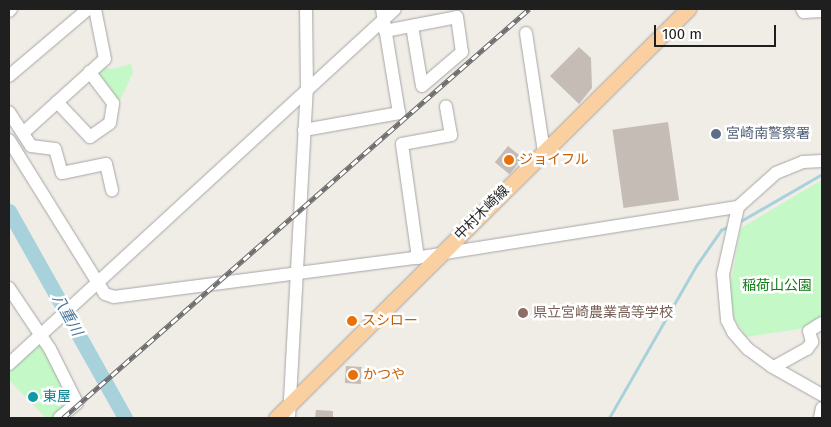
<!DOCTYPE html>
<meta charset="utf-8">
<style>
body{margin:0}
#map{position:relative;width:831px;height:427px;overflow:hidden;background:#f0ece6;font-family:"Fira Sans","Noto Sans JP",sans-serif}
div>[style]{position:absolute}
.park>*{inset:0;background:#c4f8c6}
.stream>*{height:2.5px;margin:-1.25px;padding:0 1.25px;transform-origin:1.25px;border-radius:1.25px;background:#a7d2dc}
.river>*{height:15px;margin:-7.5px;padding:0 7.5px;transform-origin:7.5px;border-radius:7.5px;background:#a7d2dc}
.building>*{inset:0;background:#c4bcb5;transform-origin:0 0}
.roads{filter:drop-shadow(0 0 1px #a6a6a6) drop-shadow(0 0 1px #a6a6a6)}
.minor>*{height:12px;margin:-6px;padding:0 6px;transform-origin:6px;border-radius:6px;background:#fff}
.major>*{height:15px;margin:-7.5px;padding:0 7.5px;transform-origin:7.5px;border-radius:7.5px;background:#fad0a1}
.rail>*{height:4.5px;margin-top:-2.25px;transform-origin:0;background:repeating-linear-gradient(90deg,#fff 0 8px,#6d6d6d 0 16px);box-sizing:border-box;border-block:1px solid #6d6d6d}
.dots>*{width:14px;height:14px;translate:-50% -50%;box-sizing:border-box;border:2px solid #fff;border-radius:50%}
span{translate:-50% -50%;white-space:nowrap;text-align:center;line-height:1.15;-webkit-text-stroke:5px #fff;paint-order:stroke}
.service-label{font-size:14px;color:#4e5e75}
.left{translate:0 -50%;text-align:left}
.food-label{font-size:14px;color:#c56008}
.street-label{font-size:14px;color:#1f1f1f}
.park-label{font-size:14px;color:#0e7d13}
.education-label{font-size:14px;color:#785e54}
.culture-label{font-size:14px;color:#0d838f}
.water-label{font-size:15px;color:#47769e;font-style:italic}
.frame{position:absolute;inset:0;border:10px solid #1f1f1f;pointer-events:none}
.scale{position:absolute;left:654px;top:25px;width:122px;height:22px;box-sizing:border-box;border:2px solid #1f1f1f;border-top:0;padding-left:6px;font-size:15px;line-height:18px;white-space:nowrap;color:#1f1f1f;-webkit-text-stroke:4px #fff;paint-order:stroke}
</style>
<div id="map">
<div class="park">
<div style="clip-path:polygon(131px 64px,133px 73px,119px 102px,96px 73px,102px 67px,111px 69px)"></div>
<div style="clip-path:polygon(822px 180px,822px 319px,810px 327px,746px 337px,733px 316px,730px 287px,741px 228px)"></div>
<div style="clip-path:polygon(37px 346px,43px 346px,74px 403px,56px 418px,46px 418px,9px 380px,9px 371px)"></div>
</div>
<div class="stream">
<div style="left:739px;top:222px;width:96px;rotate:-30deg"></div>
<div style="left:609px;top:418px;width:175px;rotate:-60.2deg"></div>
<div style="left:696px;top:266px;width:44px;rotate:-55.2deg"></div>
<div style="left:721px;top:230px;width:10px;rotate:-24deg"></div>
</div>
<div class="river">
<div style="left:9px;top:211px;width:237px;rotate:60.7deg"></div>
</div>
<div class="building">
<div style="clip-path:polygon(579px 47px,591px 58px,592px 88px,579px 104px,550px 76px)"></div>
<div style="left:668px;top:122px;width:79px;height:56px;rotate:82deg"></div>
<div style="left:508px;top:146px;width:19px;height:21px;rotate:39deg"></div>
<div style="left:346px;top:366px;width:16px;height:17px;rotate:4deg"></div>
<div style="clip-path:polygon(316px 410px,333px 411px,333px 418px,315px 418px)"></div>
</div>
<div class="roads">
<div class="minor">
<div style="left:802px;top:9px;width:4px;rotate:56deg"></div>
<div style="left:804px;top:12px;width:18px;rotate:-3deg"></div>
<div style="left:9px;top:11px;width:3px;rotate:-45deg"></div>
<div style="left:385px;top:31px;width:73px;rotate:-11deg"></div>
<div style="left:457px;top:17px;width:35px;rotate:82deg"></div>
<div style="left:462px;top:52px;width:52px;rotate:139.6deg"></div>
<div style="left:422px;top:86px;width:61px;rotate:-99.5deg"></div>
<div style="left:526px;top:33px;width:120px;rotate:81.4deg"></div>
<div style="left:9px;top:76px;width:104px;rotate:-40.3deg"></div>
<div style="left:57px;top:102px;width:48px;rotate:46.7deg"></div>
<div style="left:90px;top:137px;width:24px;rotate:-35deg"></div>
<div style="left:110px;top:123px;width:20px;rotate:-81deg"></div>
<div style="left:113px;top:103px;width:39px;rotate:-127deg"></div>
<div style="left:9px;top:112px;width:40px;rotate:57.1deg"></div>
<div style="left:31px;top:146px;width:24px;rotate:7deg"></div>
<div style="left:55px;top:149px;width:25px;rotate:74deg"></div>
<div style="left:62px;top:173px;width:45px;rotate:-11.6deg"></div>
<div style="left:106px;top:164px;width:27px;rotate:77deg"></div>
<div style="left:304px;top:130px;width:97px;rotate:-10.1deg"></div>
<div style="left:399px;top:113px;width:105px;rotate:-99.3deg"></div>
<div style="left:23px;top:133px;width:110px;rotate:-42.1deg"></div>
<div style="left:105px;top:59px;width:51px;rotate:-101.3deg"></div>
<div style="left:9px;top:140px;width:181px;rotate:58.1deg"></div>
<div style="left:105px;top:294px;width:9px;rotate:18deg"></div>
<div style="left:114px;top:297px;width:310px;rotate:-7.4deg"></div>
<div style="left:421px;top:257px;width:321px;rotate:-9deg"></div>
<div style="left:822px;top:161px;width:19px;rotate:177deg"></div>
<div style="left:803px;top:162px;width:29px;rotate:158deg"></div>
<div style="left:776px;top:173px;width:51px;rotate:138.2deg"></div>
<div style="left:738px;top:207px;width:69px;rotate:102.6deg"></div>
<div style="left:723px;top:274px;width:46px;rotate:85deg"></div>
<div style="left:727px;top:320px;width:13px;rotate:63deg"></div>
<div style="left:733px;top:332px;width:23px;rotate:49deg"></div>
<div style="left:748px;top:349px;width:29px;rotate:36deg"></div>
<div style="left:771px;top:366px;width:59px;rotate:29.6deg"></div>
<div style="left:418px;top:258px;width:115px;rotate:-98deg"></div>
<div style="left:402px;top:144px;width:50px;rotate:-10.4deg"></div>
<div style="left:451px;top:135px;width:29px;rotate:-100deg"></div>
<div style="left:9px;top:288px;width:73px;rotate:56.1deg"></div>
<div style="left:50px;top:349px;width:60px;rotate:63.4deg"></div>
<div style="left:77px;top:403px;width:23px;rotate:140deg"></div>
<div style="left:9px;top:364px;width:524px;rotate:-42.6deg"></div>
<div style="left:774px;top:367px;width:38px;rotate:-29deg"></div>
<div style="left:807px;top:349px;width:9px;rotate:-54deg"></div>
<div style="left:812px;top:342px;width:11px;rotate:-105deg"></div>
<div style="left:809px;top:331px;width:15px;rotate:-32deg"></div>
<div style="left:289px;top:418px;width:328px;rotate:-86.9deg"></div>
<div style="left:307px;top:90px;width:81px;rotate:-90.7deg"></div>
<div style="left:820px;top:418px;width:10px;rotate:-79deg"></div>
</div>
<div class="major">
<div style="left:276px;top:418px;width:581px;rotate:-44.79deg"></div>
</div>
</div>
<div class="rail">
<div style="left:63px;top:418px;width:620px;rotate:-41.27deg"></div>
</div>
<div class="dots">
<div style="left:716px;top:134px;background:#5c6f8a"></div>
<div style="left:509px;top:160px;background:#e8710a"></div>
<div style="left:523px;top:313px;background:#8d6e63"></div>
<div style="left:352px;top:321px;background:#e8710a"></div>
<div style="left:353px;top:375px;background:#e8710a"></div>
<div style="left:33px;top:397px;background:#0f9aa8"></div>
</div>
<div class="service-label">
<span class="left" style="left:726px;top:134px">宮崎南警察署</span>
</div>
<div class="food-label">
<span class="left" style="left:519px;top:160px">ジョイフル</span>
<span class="left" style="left:362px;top:321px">スシロー</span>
<span class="left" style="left:363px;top:375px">かつや</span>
</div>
<div class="street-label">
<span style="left:482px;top:213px;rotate:-45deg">中村木崎線</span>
</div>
<div class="park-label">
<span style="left:777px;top:286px">稲荷山公園</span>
</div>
<div class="education-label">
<span class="left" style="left:533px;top:313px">県立宮崎農業高等学校</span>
</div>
<div class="culture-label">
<span class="left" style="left:43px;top:397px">東屋</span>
</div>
<div class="water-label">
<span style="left:67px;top:315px;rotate:61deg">八重川</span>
</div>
<div class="frame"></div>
<div class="scale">100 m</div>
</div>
